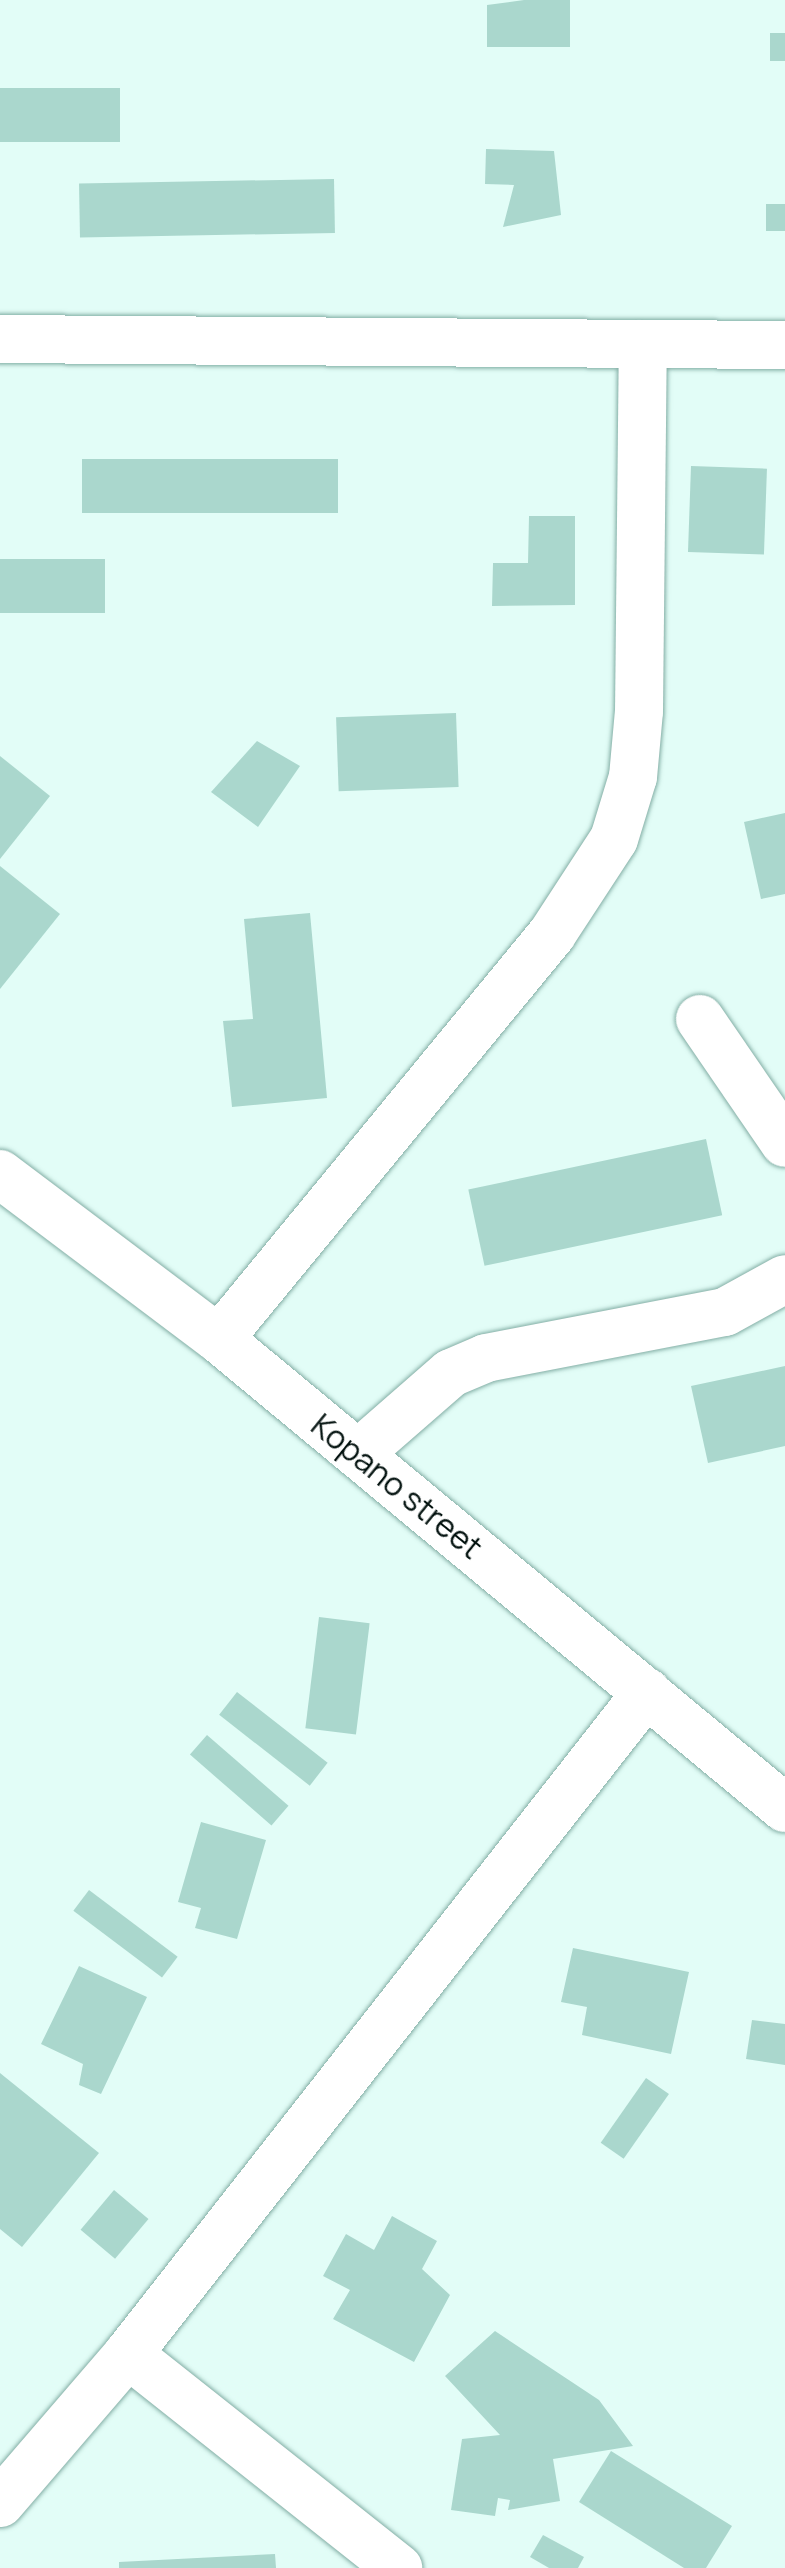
<!DOCTYPE html>
<style>
body{margin:0}
#map{position:relative;width:785px;height:2568px;overflow:hidden;background:#e2fdf7;font-family:Manrope,sans-serif}
div>[style]{position:absolute}
.building>*{inset:0;background:#aad7cd;transform-origin:0 0}
.roads{filter:drop-shadow(0 0 2px #83aea5) drop-shadow(0 0 2px #83aea5)}
.minor>*{height:48px;margin:-24px;padding:0 24px;transform-origin:24px;border-radius:24px;background:#fff}
span{translate:-50% -50%;white-space:nowrap;text-align:center;line-height:1.15;-webkit-text-stroke:8px #fff;paint-order:stroke}
.street-label{font-size:32px;color:#02110e}
</style>
<div id="map">
<div class="building">
<div style="clip-path:polygon(524px 0,570px 0,570px 47px,487px 47px,487px 5px)"></div>
<div style="left:770px;top:33px;width:15px;height:28px"></div>
<div style="left:120px;top:88px;width:54px;height:120px;rotate:90deg"></div>
<div style="clip-path:polygon(486px 149px,554px 151px,561px 215px,503px 227px,514px 185px,485px 184px)"></div>
<div style="left:334px;top:179px;width:54px;height:255px;rotate:89deg"></div>
<div style="left:785px;top:204px;width:27px;height:19px;rotate:90deg"></div>
<div style="left:338px;top:459px;width:54px;height:256px;rotate:90deg"></div>
<div style="left:691px;top:466px;width:76px;height:86px;rotate:2deg"></div>
<div style="clip-path:polygon(529px 516px,575px 516px,575px 605px,492px 606px,493px 563px,528px 563px)"></div>
<div style="left:105px;top:559px;width:54px;height:105px;rotate:90deg"></div>
<div style="left:456px;top:713px;width:74px;height:120px;rotate:88deg"></div>
<div style="clip-path:polygon(257px 741px,300px 766px,258px 827px,211px 792px)"></div>
<div style="clip-path:polygon(0 756px,50px 796px,0 859px)"></div>
<div style="clip-path:polygon(785px 813px,785px 894px,761px 899px,744px 822px)"></div>
<div style="clip-path:polygon(0 866px,60px 914px,0 989px)"></div>
<div style="clip-path:polygon(310px 913px,327px 1098px,232px 1107px,223px 1021px,253px 1019px,244px 919px)"></div>
<div style="left:706px;top:1139px;width:78px;height:243px;rotate:78deg"></div>
<div style="clip-path:polygon(785px 1366px,785px 1446px,708px 1463px,691px 1386px)"></div>
<div style="left:319px;top:1617px;width:51px;height:112px;rotate:7deg"></div>
<div style="left:237px;top:1692px;width:115px;height:29px;rotate:38deg"></div>
<div style="left:207px;top:1735px;width:108px;height:26px;rotate:41deg"></div>
<div style="clip-path:polygon(201px 1822px,266px 1840px,237px 1939px,195px 1928px,201px 1908px,178px 1902px)"></div>
<div style="left:89px;top:1890px;width:111px;height:26px;rotate:37deg"></div>
<div style="clip-path:polygon(573px 1948px,689px 1972px,671px 2054px,582px 2035px,587px 2007px,561px 2002px)"></div>
<div style="clip-path:polygon(79px 1966px,147px 1997px,101px 2094px,79px 2085px,83px 2064px,41px 2044px)"></div>
<div style="clip-path:polygon(752px 2020px,785px 2024px,785px 2065px,746px 2059px)"></div>
<div style="clip-path:polygon(0 2073px,99px 2153px,22px 2247px,0 2229px)"></div>
<div style="left:646px;top:2078px;width:28px;height:79px;rotate:35deg"></div>
<div style="left:114px;top:2190px;width:45px;height:52px;rotate:40deg"></div>
<div style="clip-path:polygon(392px 2216px,437px 2241px,422px 2269px,450px 2295px,414px 2362px,333px 2319px,350px 2290px,323px 2276px,346px 2234px,374px 2250px)"></div>
<div style="clip-path:polygon(495px 2331px,599px 2400px,633px 2446px,553px 2459px,560px 2501px,508px 2510px,510px 2500px,498px 2498px,495px 2516px,451px 2510px,462px 2439px,500px 2435px,445px 2376px)"></div>
<div style="clip-path:polygon(611px 2451px,732px 2526px,706px 2568px,684px 2568px,579px 2502px)"></div>
<div style="clip-path:polygon(543px 2535px,584px 2557px,578px 2568px,549px 2568px,530px 2557px)"></div>
<div style="clip-path:polygon(275px 2554px,276px 2568px,119px 2568px,119px 2562px)"></div>
</div>
<div class="roads">
<div class="minor">
<div style="left:0;top:339px;width:785px;rotate:0.44deg"></div>
<div style="left:700px;top:1019px;width:150px;rotate:55.6deg"></div>
<div style="left:0;top:1174px;width:274px;rotate:37deg"></div>
<div style="left:219px;top:1339px;width:735px;rotate:39.65deg"></div>
<div style="left:219px;top:1339px;width:524px;rotate:-50.57deg"></div>
<div style="left:552px;top:934px;width:113px;rotate:-56.9deg"></div>
<div style="left:614px;top:839px;width:65px;rotate:-73deg"></div>
<div style="left:633px;top:777px;width:66px;rotate:-84.8deg"></div>
<div style="left:639px;top:711px;width:367px;rotate:-89.4deg"></div>
<div style="left:358px;top:1454px;width:123px;rotate:-41.1deg"></div>
<div style="left:451px;top:1373px;width:38px;rotate:-23deg"></div>
<div style="left:486px;top:1358px;width:243px;rotate:-10.9deg"></div>
<div style="left:725px;top:1312px;width:68px;rotate:-28.8deg"></div>
<div style="left:128px;top:2354px;width:345px;rotate:38.4deg"></div>
<div style="left:0;top:2503px;width:196px;rotate:-49.3deg"></div>
<div style="left:128px;top:2354px;width:841px;rotate:-51.9deg"></div>
</div>
</div>
<div class="street-label">
<span style="left:397px;top:1486px;rotate:39deg">Kopano street</span>
</div>
</div>
